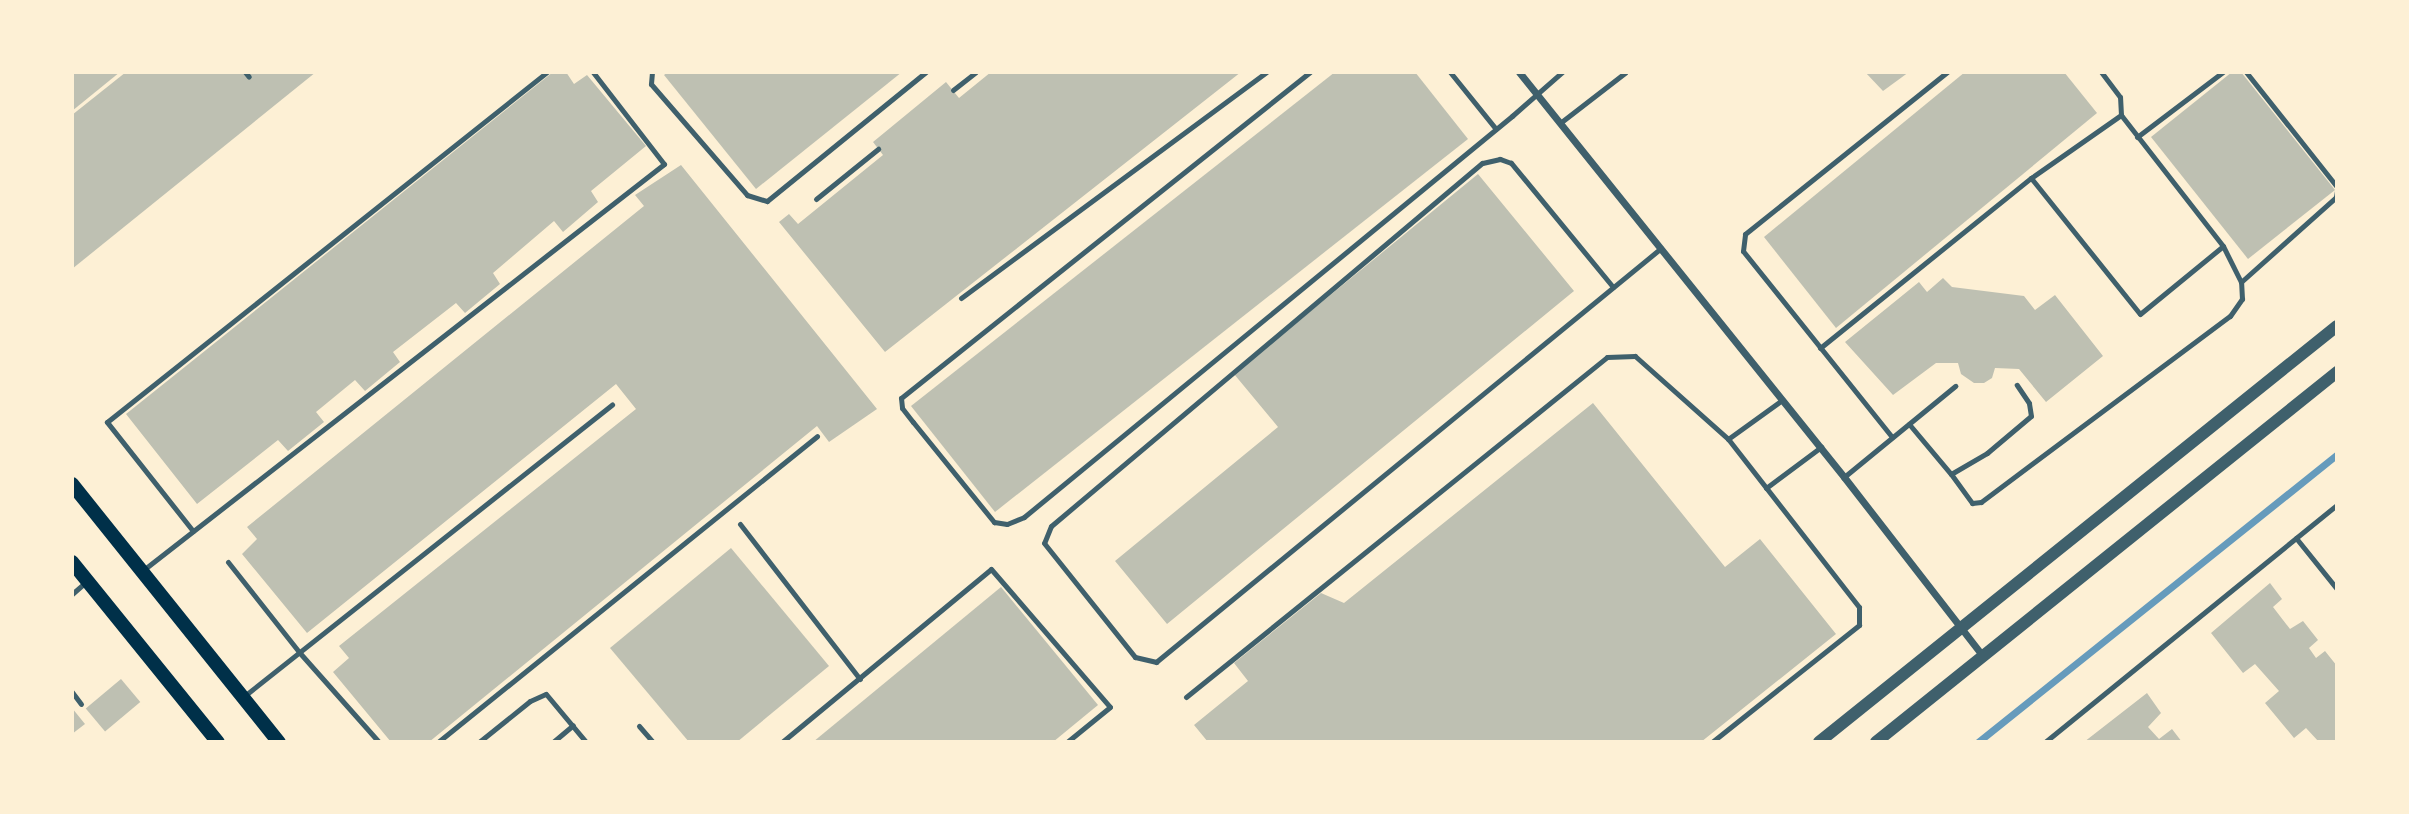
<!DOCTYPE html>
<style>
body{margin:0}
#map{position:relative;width:2409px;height:814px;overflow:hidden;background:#fdf0d5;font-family:Figtree,sans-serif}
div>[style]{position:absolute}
.stream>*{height:7px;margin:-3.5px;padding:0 3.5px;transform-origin:3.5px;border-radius:3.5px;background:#669bbc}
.building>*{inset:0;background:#bec0b2;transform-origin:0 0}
.service>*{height:5px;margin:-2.5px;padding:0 2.5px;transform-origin:2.5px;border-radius:2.5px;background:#3f606c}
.minor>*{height:7px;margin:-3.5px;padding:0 3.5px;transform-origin:3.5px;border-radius:3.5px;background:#3f606c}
.tertiary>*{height:12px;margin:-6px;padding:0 6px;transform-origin:6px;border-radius:6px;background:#3f606c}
.secondary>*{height:14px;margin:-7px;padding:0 7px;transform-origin:7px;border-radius:7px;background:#003049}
span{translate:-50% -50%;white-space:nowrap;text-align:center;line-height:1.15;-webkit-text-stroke:5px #fdf0d5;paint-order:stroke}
.frame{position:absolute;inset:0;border:74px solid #fdf0d5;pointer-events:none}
</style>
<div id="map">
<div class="stream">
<div style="left:1978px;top:742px;width:460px;rotate:-38.7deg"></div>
</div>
<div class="building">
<div style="clip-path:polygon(72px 72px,120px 72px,72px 111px)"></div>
<div style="clip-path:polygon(126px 72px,316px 72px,72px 269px,72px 115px)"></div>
<div style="clip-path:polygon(553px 72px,566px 72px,574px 84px,587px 75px,646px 146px,591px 191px,598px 202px,563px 232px,554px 221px,493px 273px,500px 284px,465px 313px,456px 303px,393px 352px,400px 362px,365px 391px,355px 380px,316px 412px,324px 422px,288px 451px,278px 440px,197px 504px,126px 414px)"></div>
<div style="clip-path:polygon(668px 72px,902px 72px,756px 189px,664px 75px)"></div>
<div style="clip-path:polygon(991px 72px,1241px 72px,885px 352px,779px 222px,789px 214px,798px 224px,883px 155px,873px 142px,946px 82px,959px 98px)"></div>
<div style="clip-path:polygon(1335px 72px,1415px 72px,1468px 139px,995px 512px,911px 406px)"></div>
<div style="clip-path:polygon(1865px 72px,1909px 72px,1883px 91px)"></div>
<div style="clip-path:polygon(1965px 72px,2064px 72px,2097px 113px,1836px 328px,1764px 237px)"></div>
<div style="clip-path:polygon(2232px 72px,2241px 72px,2335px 190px,2248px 259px,2151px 137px)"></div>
<div style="clip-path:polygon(681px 165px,877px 409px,829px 442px,817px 426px,429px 742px,391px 742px,333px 672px,349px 658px,339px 646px,636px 409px,616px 384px,307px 633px,242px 554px,257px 539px,247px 527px,644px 206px,635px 195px)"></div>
<div style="clip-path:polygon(1478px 174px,1574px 291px,1167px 624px,1115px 561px,1278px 427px,1234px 374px)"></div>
<div style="clip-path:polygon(1943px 278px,1952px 287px,2024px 296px,2035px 310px,2055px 295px,2103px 356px,2046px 402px,2019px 369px,1995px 368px,1992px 378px,1984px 383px,1974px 383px,1961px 374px,1958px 363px,1936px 363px,1893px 395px,1845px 342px,1919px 282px,1927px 292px)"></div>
<div style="clip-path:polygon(1593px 403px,1725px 567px,1760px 539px,1836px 634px,1701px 742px,1208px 742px,1194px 725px,1248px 681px,1234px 663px,1321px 593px,1344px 603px)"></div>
<div style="clip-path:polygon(731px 548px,829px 666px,737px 742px,689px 742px,610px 648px)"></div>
<div style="clip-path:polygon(2270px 583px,2282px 599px,2273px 607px,2290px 629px,2303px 621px,2318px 640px,2309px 648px,2316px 658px,2325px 651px,2337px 666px,2337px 742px,2319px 742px,2306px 728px,2294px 738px,2265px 703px,2279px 691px,2255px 664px,2243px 673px,2211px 633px)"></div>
<div style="clip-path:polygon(1001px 587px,1098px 705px,1053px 742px,813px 742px)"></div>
<div style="left:121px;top:679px;width:30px;height:46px;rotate:50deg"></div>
<div style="clip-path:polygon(2147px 693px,2161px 713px,2148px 727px,2159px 739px,2172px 729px,2182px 742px,2084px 742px)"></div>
<div style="clip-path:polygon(72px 708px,85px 724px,72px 734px)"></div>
</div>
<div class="service">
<div style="left:245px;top:72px;width:6px;rotate:51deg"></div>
<div style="left:652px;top:72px;width:12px;rotate:95deg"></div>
<div style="left:651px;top:84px;width:147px;rotate:49.1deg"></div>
<div style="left:747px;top:195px;width:21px;rotate:17deg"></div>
<div style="left:767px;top:201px;width:205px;rotate:-39.1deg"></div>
<div style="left:1310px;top:72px;width:523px;rotate:141.44deg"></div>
<div style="left:901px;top:398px;width:10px;rotate:84deg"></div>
<div style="left:902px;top:408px;width:18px;rotate:52deg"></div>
<div style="left:913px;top:422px;width:129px;rotate:51deg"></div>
<div style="left:994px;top:522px;width:13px;rotate:9deg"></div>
<div style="left:1007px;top:524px;width:18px;rotate:-22deg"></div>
<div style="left:1024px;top:517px;width:632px;rotate:-39.41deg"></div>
<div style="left:1512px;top:116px;width:67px;rotate:-41.3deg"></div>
<div style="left:1450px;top:72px;width:73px;rotate:51.1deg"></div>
<div style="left:2246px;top:72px;width:147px;rotate:51.6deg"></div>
<div style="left:953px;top:90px;width:29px;rotate:-38deg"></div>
<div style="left:1560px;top:123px;width:83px;rotate:-37.7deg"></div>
<div style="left:2137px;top:137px;width:108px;rotate:-37.1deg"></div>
<div style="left:2031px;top:178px;width:174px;rotate:51.3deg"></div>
<div style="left:2140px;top:314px;width:107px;rotate:-39.3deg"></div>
<div style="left:2223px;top:246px;width:166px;rotate:-127.9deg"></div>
<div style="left:816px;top:199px;width:80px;rotate:-38.9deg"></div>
<div style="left:2241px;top:282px;width:127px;rotate:-41.8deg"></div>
<div style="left:2336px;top:197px;width:6px;rotate:-81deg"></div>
<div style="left:1613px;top:287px;width:161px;rotate:-129.4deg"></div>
<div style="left:1511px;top:163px;width:12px;rotate:-160deg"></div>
<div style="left:1500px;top:159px;width:18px;rotate:167deg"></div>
<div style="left:1482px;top:163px;width:563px;rotate:139.89deg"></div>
<div style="left:1051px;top:526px;width:18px;rotate:112deg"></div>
<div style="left:1044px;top:543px;width:146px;rotate:51.4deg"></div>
<div style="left:1135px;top:657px;width:22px;rotate:13deg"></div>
<div style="left:1156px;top:662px;width:653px;rotate:-39.34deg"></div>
<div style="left:961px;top:298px;width:380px;rotate:-36.5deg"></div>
<div style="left:1820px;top:348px;width:271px;rotate:-38.9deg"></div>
<div style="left:2031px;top:178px;width:110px;rotate:-35deg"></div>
<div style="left:2121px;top:115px;width:18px;rotate:-93deg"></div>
<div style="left:2120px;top:97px;width:31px;rotate:-127deg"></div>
<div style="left:1909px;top:424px;width:65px;rotate:50deg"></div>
<div style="left:1951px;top:474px;width:42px;rotate:-30.3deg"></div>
<div style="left:1987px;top:453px;width:57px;rotate:-40.1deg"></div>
<div style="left:2031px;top:416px;width:13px;rotate:-99deg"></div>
<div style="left:2029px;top:403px;width:22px;rotate:-124deg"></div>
<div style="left:1892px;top:437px;width:238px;rotate:-128.7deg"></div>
<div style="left:1743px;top:251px;width:17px;rotate:-83deg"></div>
<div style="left:1745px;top:234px;width:259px;rotate:-38.7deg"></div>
<div style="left:1951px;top:474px;width:36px;rotate:54deg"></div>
<div style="left:1972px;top:503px;width:9px;rotate:-6deg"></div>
<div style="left:1981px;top:502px;width:311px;rotate:-36.8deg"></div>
<div style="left:2230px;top:316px;width:21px;rotate:-55deg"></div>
<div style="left:2242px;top:299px;width:17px;rotate:-93deg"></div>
<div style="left:2241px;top:282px;width:40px;rotate:-116.6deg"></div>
<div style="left:1844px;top:477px;width:144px;rotate:-39.3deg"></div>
<div style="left:1766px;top:488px;width:69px;rotate:-36.7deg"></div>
<div style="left:740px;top:524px;width:196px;rotate:52.3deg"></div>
<div style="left:193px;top:531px;width:139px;rotate:-128.3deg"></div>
<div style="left:107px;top:422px;width:562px;rotate:-38.5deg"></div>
<div style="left:2296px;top:538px;width:65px;rotate:51.2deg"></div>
<div style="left:228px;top:562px;width:115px;rotate:51.7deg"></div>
<div style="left:299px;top:652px;width:120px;rotate:48.4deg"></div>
<div style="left:142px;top:571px;width:662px;rotate:-37.94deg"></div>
<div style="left:664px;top:164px;width:116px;rotate:-127.7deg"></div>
<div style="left:72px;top:594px;width:20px;rotate:-41deg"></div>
<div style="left:72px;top:692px;width:15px;rotate:53deg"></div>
<div style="left:243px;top:697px;width:471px;rotate:-38.4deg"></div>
<div style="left:1186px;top:697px;width:541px;rotate:-38.92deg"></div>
<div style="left:1607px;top:357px;width:28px;rotate:-2deg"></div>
<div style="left:1635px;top:356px;width:125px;rotate:41.7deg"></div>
<div style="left:1728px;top:439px;width:67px;rotate:-35.8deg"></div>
<div style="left:639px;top:726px;width:21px;rotate:49deg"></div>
<div style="left:438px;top:742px;width:487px;rotate:-38.9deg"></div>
<div style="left:479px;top:742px;width:65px;rotate:-38.8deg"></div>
<div style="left:530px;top:701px;width:17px;rotate:-24deg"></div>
<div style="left:546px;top:694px;width:62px;rotate:50.2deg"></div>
<div style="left:553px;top:742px;width:26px;rotate:-40deg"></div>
<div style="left:782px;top:742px;width:271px;rotate:-39.6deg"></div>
<div style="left:991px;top:569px;width:182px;rotate:49.2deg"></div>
<div style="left:1110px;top:707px;width:55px;rotate:140.9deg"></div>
<div style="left:1712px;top:742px;width:188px;rotate:-38.5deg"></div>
<div style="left:1859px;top:625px;width:18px;rotate:-90deg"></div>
<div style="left:1859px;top:607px;width:213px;rotate:-127.9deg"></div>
<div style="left:2045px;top:742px;width:376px;rotate:-39.1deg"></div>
</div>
<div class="minor">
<div style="left:1519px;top:72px;width:519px;rotate:51.25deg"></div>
<div style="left:1844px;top:477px;width:227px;rotate:52.2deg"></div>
</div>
<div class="tertiary">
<div style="left:1819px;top:742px;width:664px;rotate:-38.77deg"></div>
<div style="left:1876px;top:742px;width:591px;rotate:-38.75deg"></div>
</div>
<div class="secondary">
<div style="left:72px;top:484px;width:331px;rotate:51.3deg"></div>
<div style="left:72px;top:562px;width:232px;rotate:51deg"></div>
</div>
<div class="frame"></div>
</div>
